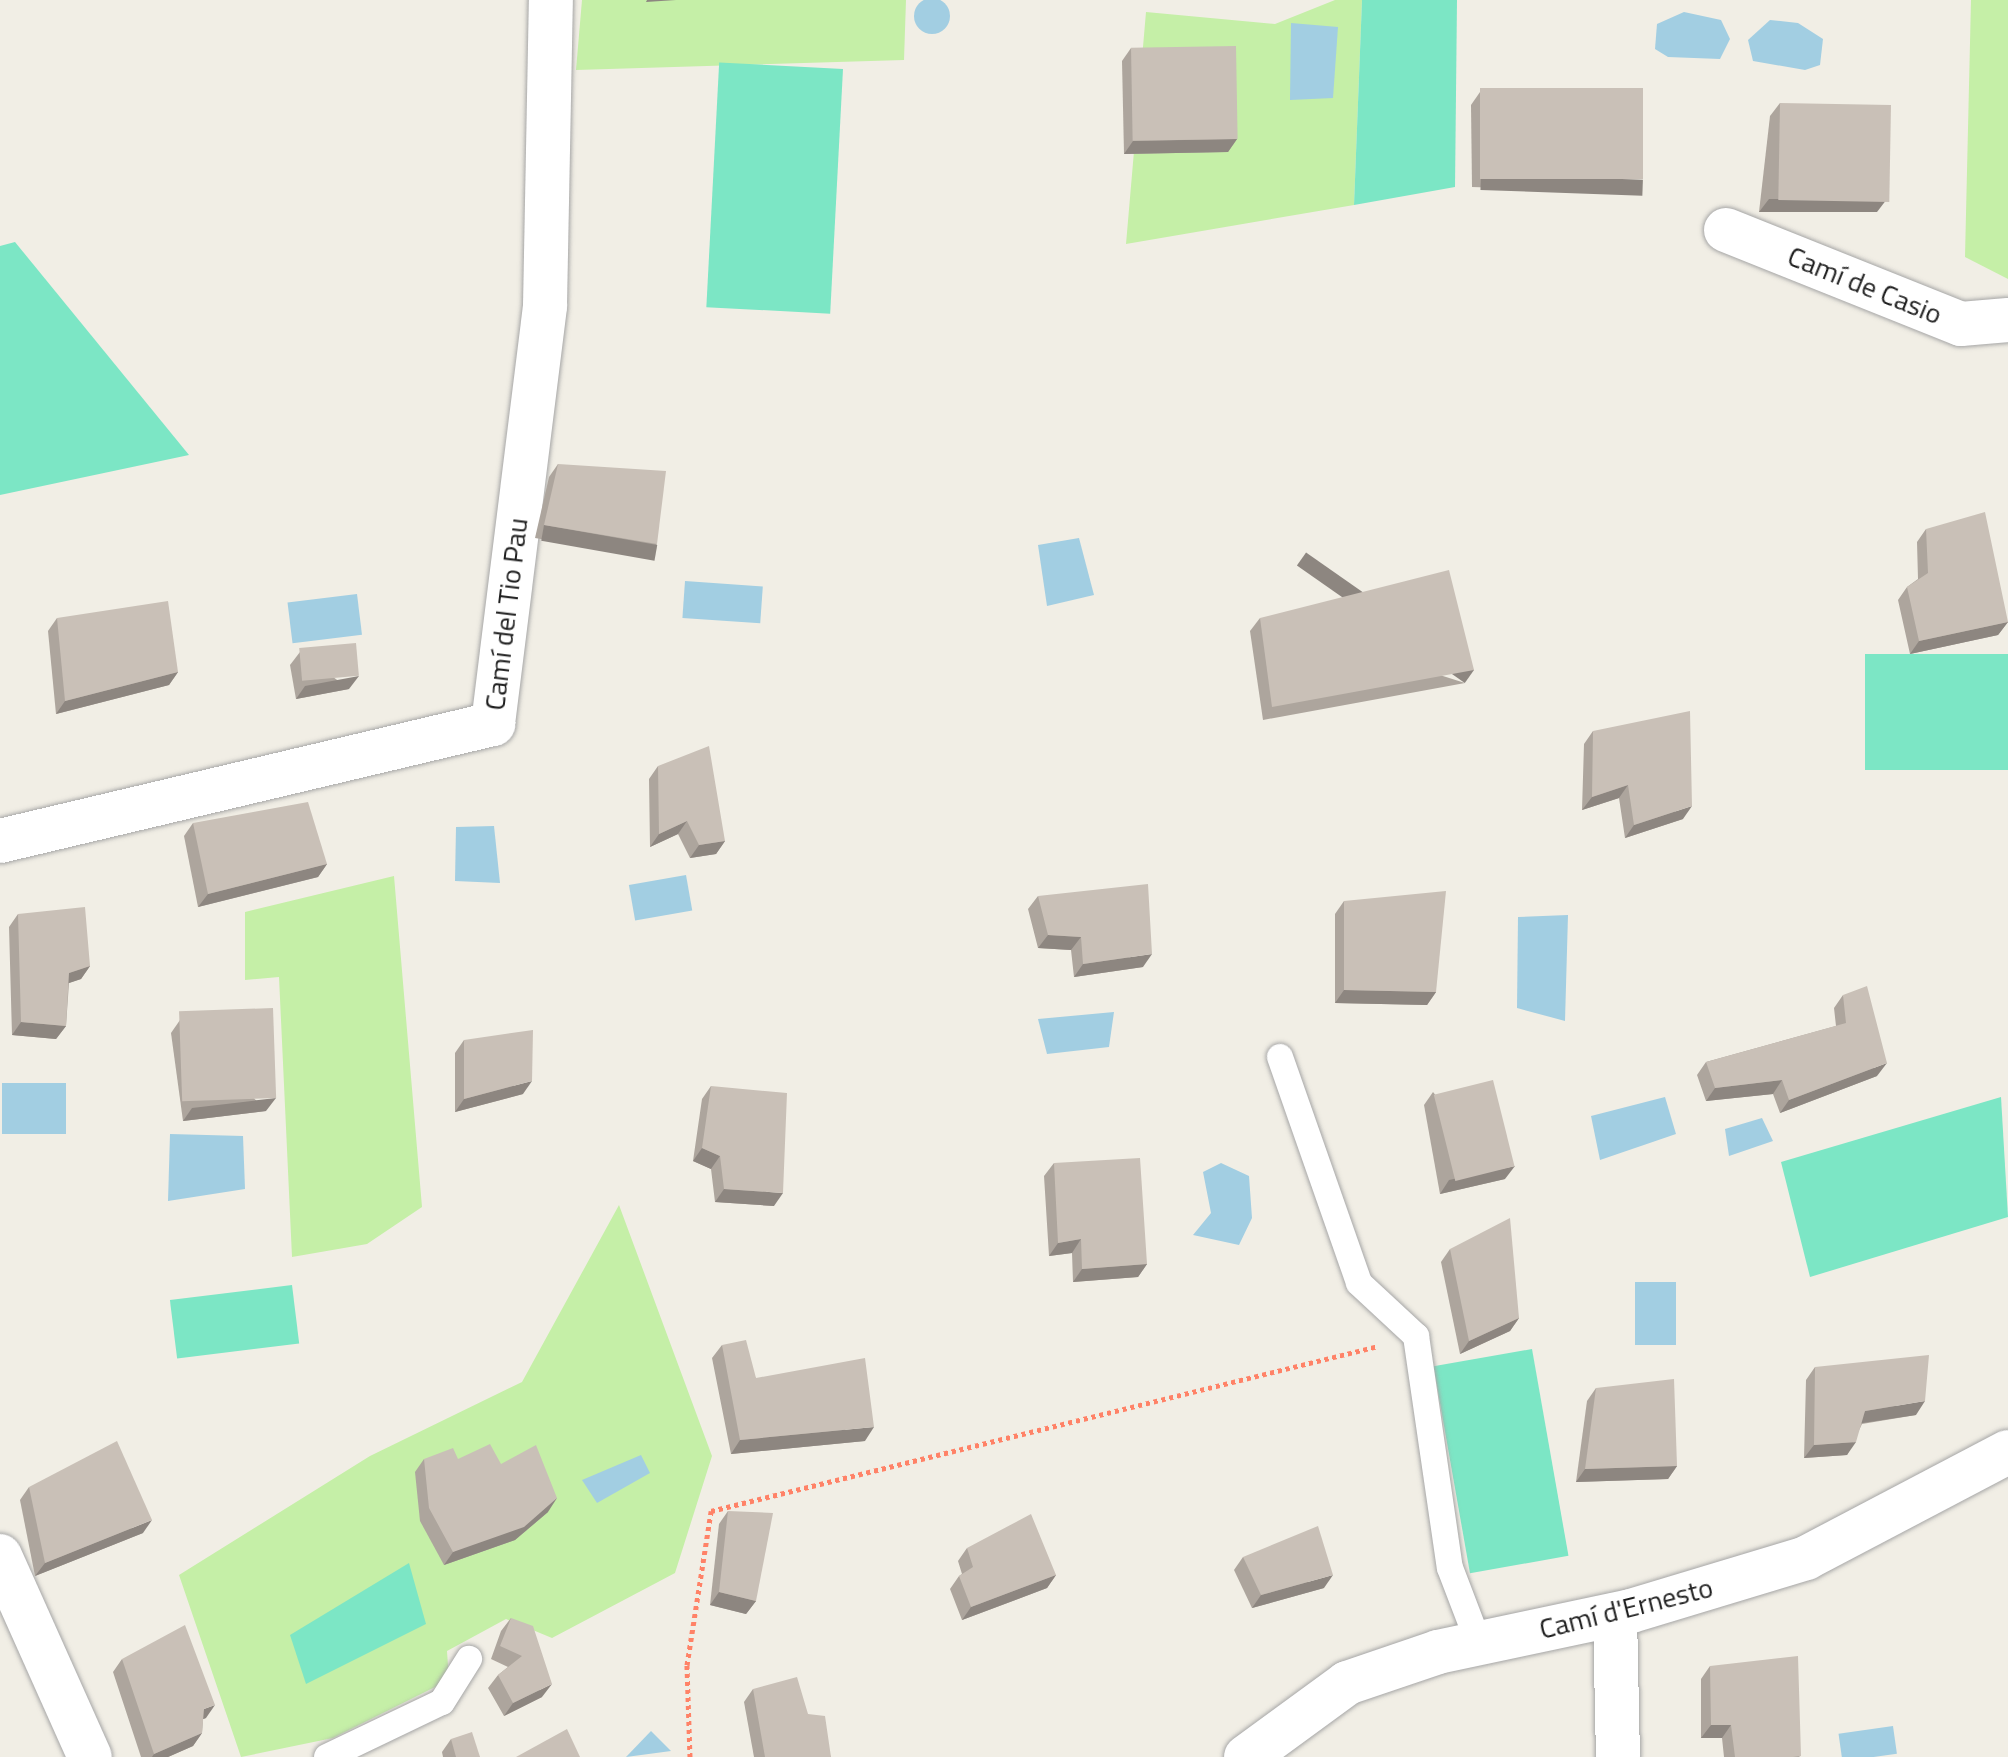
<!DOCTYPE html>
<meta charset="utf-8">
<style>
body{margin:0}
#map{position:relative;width:2008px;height:1757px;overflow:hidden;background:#f1eee5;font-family:"Titillium Web",sans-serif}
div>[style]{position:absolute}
.grass>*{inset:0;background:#c5efa7}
.pitch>*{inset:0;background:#7ce6c5;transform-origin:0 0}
.water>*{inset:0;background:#a2cee2;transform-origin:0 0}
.round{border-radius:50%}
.path>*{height:5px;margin-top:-2.5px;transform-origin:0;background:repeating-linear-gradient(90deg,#ff8267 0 4px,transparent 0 8px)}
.roads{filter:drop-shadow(0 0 2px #a6a6a6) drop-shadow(0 0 2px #a6a6a6)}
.service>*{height:26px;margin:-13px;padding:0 13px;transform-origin:13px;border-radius:13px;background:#fff}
.minor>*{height:44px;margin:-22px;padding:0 22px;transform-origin:22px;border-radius:22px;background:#fff}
.wall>*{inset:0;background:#ada59d}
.shaded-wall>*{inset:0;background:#8d8680;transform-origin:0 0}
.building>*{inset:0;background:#c9c0b7;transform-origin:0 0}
span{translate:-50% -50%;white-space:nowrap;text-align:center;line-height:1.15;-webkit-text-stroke:6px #fff;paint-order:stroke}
.street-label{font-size:28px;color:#1f1f1f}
</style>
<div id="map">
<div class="grass">
<div style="clip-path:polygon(582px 0,906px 0,904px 60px,576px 70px)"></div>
<div style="clip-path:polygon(1335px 0,1362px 0,1354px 205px,1126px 244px,1146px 12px,1275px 24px)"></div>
<div style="clip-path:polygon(1971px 0,2008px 0,2008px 279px,1965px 257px)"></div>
<div style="clip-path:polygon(394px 876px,422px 1207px,367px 1244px,292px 1257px,279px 977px,245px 980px,245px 912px)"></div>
<div style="clip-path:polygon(619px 1205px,712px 1456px,675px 1573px,552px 1638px,506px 1619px,447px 1651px,449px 1680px,333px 1738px,241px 1757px,179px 1575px,370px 1456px,522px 1382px)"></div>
</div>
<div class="pitch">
<div style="clip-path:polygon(1362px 0,1457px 0,1455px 187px,1354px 205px)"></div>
<div style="left:843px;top:69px;width:245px;height:124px;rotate:93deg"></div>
<div style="clip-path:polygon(15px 242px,189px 455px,0 495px,0 246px)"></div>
<div style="left:2008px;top:654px;width:116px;height:143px;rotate:90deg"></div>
<div style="clip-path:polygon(2001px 1097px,2008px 1217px,1810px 1277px,1781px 1162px)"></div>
<div style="left:292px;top:1285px;width:59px;height:123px;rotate:83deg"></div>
<div style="left:1532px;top:1349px;width:210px;height:100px;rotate:80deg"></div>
<div style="clip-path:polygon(409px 1563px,426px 1624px,306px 1684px,290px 1635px)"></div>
</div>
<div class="water">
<div class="round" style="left:914px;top:-2px;width:36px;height:36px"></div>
<div style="clip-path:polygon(1684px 12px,1721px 20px,1730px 39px,1720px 59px,1668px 57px,1655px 49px,1657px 24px)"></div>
<div style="clip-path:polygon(1770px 20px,1798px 23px,1823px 39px,1820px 65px,1805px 70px,1753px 61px,1748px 40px)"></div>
<div style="clip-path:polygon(1291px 23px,1338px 27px,1333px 98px,1290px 100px)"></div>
<div style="clip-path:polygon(1079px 538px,1094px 595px,1047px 606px,1038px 545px)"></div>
<div style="left:685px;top:581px;width:78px;height:37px;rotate:4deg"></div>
<div style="left:357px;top:594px;width:41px;height:70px;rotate:83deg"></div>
<div style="clip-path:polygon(494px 826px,500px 883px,455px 881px,456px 827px)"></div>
<div style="left:686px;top:875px;width:36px;height:58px;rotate:80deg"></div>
<div style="clip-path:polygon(1568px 915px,1565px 1021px,1517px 1008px,1518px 917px)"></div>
<div style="clip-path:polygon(1114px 1012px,1109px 1047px,1047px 1054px,1038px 1019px)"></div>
<div style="left:66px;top:1083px;width:51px;height:64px;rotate:90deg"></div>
<div style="clip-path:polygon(1665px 1097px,1676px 1134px,1600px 1160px,1591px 1116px)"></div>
<div style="clip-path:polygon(1762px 1118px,1773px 1141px,1729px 1156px,1725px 1129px)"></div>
<div style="clip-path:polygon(170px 1134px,243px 1136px,245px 1189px,168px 1201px)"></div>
<div style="clip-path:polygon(1221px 1163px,1249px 1176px,1252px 1218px,1239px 1245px,1193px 1235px,1211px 1213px,1203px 1172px)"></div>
<div style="left:1676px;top:1282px;width:63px;height:41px;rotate:90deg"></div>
<div style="clip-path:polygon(641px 1455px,650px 1473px,597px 1503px,582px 1480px)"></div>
<div style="left:1893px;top:1726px;width:28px;height:55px;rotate:82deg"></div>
<div style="clip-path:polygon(651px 1731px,671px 1751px,626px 1757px)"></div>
</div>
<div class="path">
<div style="left:690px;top:1757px;width:92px;rotate:-91.9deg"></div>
<div style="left:687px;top:1665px;width:156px;rotate:-81.1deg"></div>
<div style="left:711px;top:1511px;width:687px;rotate:-13.89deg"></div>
</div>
<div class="roads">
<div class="service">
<div style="left:1280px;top:1057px;width:239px;rotate:70.7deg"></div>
<div style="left:1359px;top:1283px;width:78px;rotate:42.9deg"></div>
<div style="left:1416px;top:1336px;width:234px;rotate:81.7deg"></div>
<div style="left:1450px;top:1568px;width:81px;rotate:69.1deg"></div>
<div style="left:327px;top:1757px;width:127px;rotate:-25.6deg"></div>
<div style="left:442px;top:1702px;width:51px;rotate:-57.9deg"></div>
</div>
<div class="minor">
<div style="left:1726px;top:230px;width:253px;rotate:21.8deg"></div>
<div style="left:1961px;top:324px;width:47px;rotate:-4.9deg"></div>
<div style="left:0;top:841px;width:507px;rotate:-13.35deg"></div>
<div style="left:493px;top:724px;width:421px;rotate:-82.9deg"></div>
<div style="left:545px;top:306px;width:306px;rotate:-88.9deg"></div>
<div style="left:0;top:1556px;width:220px;rotate:65.9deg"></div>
<div style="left:1615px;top:1615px;width:142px;rotate:88.8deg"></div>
<div style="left:1246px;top:1757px;width:125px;rotate:-36.2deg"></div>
<div style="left:1347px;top:1683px;width:96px;rotate:-18.8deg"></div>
<div style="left:1438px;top:1652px;width:197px;rotate:-12deg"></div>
<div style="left:1631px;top:1611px;width:183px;rotate:-16.8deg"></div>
<div style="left:1806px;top:1558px;width:228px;rotate:-27.7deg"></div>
</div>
</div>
<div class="wall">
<div style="clip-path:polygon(1131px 48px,1237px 139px,1228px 152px,1124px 154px,1122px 61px)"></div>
<div style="clip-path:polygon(1480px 92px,1634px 192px,1472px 187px,1471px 105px)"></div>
<div style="clip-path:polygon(1780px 103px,1877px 212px,1759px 212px,1770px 116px)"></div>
<div style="clip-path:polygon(558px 464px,657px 544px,648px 557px,535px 538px,549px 477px)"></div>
<div style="clip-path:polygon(1926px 529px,2008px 622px,1998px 635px,1910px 654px,1898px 600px,1907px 587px,1918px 579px,1917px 542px)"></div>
<div style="clip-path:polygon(57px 618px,178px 672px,169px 685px,56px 714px,48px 631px)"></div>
<div style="clip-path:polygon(1260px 618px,1465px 683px,1263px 720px,1250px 631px)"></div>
<div style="clip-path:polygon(300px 652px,349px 689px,296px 699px,290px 665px)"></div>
<div style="clip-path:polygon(1593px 731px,1683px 819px,1625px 838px,1619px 798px,1582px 810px,1584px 744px)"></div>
<div style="clip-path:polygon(658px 766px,725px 841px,716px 854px,690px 858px,678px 834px,650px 847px,649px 779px)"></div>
<div style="clip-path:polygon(193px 823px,327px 864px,318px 877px,198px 907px,184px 836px)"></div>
<div style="clip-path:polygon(1038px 896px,1143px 967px,1074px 977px,1071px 950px,1038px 948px,1028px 909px)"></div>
<div style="clip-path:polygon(1344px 901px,1436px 992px,1427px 1005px,1335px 1003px,1335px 914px)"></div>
<div style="clip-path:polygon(18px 914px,90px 966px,81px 979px,69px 983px,66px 1026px,56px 1039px,12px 1035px,9px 927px)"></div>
<div style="clip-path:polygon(1843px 995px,1877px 1076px,1780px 1113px,1773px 1094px,1706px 1101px,1697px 1075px,1706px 1062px,1836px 1026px,1834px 1008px)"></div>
<div style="clip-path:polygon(180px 1020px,266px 1111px,183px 1121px,171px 1033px)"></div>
<div style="clip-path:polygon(464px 1040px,523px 1094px,455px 1112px,455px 1053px)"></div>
<div style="clip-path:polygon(711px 1086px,774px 1206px,715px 1202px,711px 1169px,693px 1161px,702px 1099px)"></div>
<div style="clip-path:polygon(1433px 1092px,1505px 1179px,1440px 1194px,1424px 1105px)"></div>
<div style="clip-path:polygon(1054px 1163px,1147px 1264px,1138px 1277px,1073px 1282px,1072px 1253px,1049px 1256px,1044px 1176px)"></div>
<div style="clip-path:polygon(1450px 1249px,1519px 1318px,1510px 1331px,1460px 1354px,1441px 1262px)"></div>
<div style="clip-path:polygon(722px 1345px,756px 1378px,865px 1441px,731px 1454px,712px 1358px)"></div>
<div style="clip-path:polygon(1815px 1367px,1916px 1415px,1862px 1424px,1847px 1455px,1804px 1458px,1806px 1380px)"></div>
<div style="clip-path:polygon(1596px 1388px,1677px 1466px,1668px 1479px,1576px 1482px,1587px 1401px)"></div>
<div style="clip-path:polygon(424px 1459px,458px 1459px,501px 1464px,548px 1512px,515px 1540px,444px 1565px,420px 1521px,415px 1472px)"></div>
<div style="clip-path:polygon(29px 1487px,143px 1533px,35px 1576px,20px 1500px)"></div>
<div style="clip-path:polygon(728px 1511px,756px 1601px,746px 1614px,710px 1605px,719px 1524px)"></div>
<div style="clip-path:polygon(967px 1548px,1056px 1575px,1047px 1588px,962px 1620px,950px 1589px,959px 1576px,962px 1574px,958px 1561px)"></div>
<div style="clip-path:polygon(1243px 1557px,1324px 1588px,1252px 1608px,1234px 1570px)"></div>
<div style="clip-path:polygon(511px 1618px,542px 1697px,504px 1716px,488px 1688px,498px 1675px,508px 1667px,491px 1659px,501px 1631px)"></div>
<div style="clip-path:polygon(122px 1659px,206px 1718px,203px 1719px,202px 1733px,193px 1746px,168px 1757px,141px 1757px,113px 1672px)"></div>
<div style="clip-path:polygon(1710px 1666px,1800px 1757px,1724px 1757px,1722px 1738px,1701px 1738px,1701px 1679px)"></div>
<div style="clip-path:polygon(753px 1689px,808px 1714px,831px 1757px,754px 1757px,744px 1702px)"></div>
<div style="clip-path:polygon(451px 1739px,480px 1757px,443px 1757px,442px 1752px)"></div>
</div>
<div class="shaded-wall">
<div style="clip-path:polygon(647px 0,676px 0,646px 2px)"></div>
<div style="clip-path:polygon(1237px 139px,1228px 152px,1124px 154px,1133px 141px)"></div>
<div style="left:1481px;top:174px;width:162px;height:16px;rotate:2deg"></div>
<div style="clip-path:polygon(1769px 199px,1887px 199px,1877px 212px,1759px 212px)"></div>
<div style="left:544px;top:525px;width:115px;height:16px;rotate:10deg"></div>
<div style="clip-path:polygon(2008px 622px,1998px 635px,1910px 654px,1919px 641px)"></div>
<div style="left:1474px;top:670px;width:16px;height:205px;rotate:125deg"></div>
<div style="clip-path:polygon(178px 672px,169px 685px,56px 714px,65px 701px)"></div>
<div style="clip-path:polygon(359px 676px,349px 689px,296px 699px,305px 686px)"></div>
<div style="clip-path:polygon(1628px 785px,1619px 798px,1582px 810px,1592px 797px)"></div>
<div style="clip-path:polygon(1692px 806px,1683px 819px,1625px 838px,1634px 825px)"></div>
<div style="clip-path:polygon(687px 821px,678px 834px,650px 847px,659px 834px)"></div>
<div style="clip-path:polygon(725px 841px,716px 854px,690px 858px,699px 845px)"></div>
<div style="clip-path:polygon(327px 864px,318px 877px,198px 907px,208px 894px)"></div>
<div style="clip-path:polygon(1048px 935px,1081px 937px,1071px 950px,1038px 948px)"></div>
<div style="clip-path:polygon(1152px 954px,1143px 967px,1074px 977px,1083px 964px)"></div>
<div style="clip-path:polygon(90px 966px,81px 979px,60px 986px,69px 973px)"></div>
<div style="clip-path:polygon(1344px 990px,1436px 992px,1427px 1005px,1335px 1003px)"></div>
<div style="clip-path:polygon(21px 1022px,66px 1026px,56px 1039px,12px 1035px)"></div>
<div style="clip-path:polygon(1887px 1063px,1877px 1076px,1780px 1113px,1789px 1100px)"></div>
<div style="clip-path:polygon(1782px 1080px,1773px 1094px,1706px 1101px,1715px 1088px)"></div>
<div style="clip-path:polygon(532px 1081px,523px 1094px,455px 1112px,464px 1099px)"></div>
<div style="clip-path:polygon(276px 1098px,266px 1111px,183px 1121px,192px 1108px)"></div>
<div style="clip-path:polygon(702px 1148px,720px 1156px,711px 1169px,693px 1161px)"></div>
<div style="clip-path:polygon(1515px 1166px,1505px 1179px,1440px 1194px,1449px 1180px)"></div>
<div style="clip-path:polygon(724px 1189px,783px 1193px,774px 1206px,715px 1202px)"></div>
<div style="clip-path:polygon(1081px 1239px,1072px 1253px,1049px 1256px,1058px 1243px)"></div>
<div style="clip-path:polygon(1147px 1264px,1138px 1277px,1073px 1282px,1082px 1269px)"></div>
<div style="clip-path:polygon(1519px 1318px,1510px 1331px,1460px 1354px,1469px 1341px)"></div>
<div style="clip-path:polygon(1925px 1401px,1916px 1415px,1856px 1424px,1865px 1411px)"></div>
<div style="clip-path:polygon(874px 1427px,865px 1441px,731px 1454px,740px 1440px)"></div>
<div style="clip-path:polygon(1856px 1442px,1847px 1455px,1804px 1458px,1814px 1445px)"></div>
<div style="clip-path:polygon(1677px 1466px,1668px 1479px,1576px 1482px,1585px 1469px)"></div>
<div style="clip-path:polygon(557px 1498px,548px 1512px,515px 1540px,444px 1565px,453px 1552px)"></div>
<div style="clip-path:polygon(152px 1520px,143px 1533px,35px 1576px,45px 1563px)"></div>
<div style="clip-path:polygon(1056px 1575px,1047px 1588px,962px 1620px,971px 1607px)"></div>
<div style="clip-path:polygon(1333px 1575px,1324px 1588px,1252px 1608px,1261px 1595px)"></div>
<div style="clip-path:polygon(719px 1592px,756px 1601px,746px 1614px,710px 1605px)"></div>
<div style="clip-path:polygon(552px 1684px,542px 1697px,504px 1716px,513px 1703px)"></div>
<div style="clip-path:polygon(215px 1705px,206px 1718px,195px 1722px,204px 1709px)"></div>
<div style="clip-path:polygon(1711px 1725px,1731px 1725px,1722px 1738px,1701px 1738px)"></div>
<div style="clip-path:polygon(202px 1733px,193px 1746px,168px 1757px,152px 1757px,154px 1754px)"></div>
</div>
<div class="building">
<div style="left:1236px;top:46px;width:93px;height:105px;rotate:89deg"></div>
<div style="left:1643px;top:88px;width:91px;height:163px;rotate:90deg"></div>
<div style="left:1780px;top:103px;width:111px;height:97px;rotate:1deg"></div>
<div style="clip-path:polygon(558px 464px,666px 471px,657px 544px,544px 525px)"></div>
<div style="clip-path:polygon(1985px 512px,2008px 622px,1919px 641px,1907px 587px,1928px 573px,1926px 529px)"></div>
<div style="clip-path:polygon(1449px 570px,1474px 670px,1272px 707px,1260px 618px)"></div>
<div style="clip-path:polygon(168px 601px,178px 672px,65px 701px,57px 618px)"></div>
<div style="left:356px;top:643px;width:33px;height:57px;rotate:85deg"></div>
<div style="clip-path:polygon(1690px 711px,1692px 806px,1634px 825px,1628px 785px,1592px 797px,1593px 731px)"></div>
<div style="clip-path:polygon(709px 746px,725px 841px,699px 845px,687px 821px,659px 834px,658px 766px)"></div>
<div style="clip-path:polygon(308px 802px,327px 864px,208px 894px,193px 823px)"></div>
<div style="clip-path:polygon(1148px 884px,1152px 954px,1083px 964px,1081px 937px,1048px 935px,1038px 896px)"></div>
<div style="clip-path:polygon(1446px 891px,1436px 992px,1344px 990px,1344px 901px)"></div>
<div style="clip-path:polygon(85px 907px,90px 966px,69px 973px,66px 1026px,21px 1022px,18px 914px)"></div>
<div style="clip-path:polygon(1867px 986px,1887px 1063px,1789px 1100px,1782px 1080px,1715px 1088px,1706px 1062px,1846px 1023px,1843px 995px)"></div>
<div style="left:273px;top:1008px;width:90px;height:94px;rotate:88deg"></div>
<div style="clip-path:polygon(533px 1030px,532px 1081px,464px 1099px,464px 1040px)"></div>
<div style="left:1493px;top:1080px;width:89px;height:61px;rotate:76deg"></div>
<div style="clip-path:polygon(711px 1086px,787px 1093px,783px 1193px,724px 1189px,720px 1156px,702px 1148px)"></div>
<div style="clip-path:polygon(1140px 1158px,1147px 1264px,1082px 1269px,1081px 1239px,1058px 1243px,1054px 1163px)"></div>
<div style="clip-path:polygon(1510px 1218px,1519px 1318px,1469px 1341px,1450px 1249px)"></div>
<div style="clip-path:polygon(746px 1340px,756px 1378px,865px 1358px,874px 1427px,740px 1440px,722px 1345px)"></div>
<div style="clip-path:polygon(1929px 1355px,1925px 1401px,1865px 1411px,1856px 1442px,1814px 1445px,1815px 1367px)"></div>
<div style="clip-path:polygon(1674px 1379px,1677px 1466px,1585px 1469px,1596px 1388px)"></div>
<div style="clip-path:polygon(117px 1441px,152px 1520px,45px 1563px,29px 1487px)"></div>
<div style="clip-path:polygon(490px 1444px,501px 1464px,536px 1445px,557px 1498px,524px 1527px,453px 1552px,429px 1508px,424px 1459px,453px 1448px,458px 1459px)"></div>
<div style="clip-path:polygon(728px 1511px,773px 1513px,756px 1601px,719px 1592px)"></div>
<div style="clip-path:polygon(1031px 1514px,1056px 1575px,971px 1607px,959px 1576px,973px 1567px,967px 1548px)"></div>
<div style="clip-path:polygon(1318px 1526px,1333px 1575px,1261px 1595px,1243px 1557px)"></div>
<div style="clip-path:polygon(511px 1618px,533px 1626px,552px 1684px,513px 1703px,498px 1675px,522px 1656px,500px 1646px)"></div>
<div style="clip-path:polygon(185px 1625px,215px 1705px,204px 1709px,202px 1733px,154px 1754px,122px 1659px)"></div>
<div style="clip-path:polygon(1798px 1656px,1801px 1756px,1793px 1757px,1735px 1757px,1731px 1725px,1711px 1725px,1710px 1666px)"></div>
<div style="clip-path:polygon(797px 1677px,808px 1714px,825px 1716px,831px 1757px,765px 1757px,753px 1689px)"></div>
<div style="clip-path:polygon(567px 1729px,580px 1757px,516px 1757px)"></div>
<div style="clip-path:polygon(472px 1732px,480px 1757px,456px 1757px,451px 1739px)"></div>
</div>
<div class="street-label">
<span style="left:1865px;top:285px;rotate:22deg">Camí de Casio</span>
<span style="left:506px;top:614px;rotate:-83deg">Camí del Tio Pau</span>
<span style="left:1626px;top:1608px;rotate:-14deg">Camí d'Ernesto</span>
</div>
</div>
